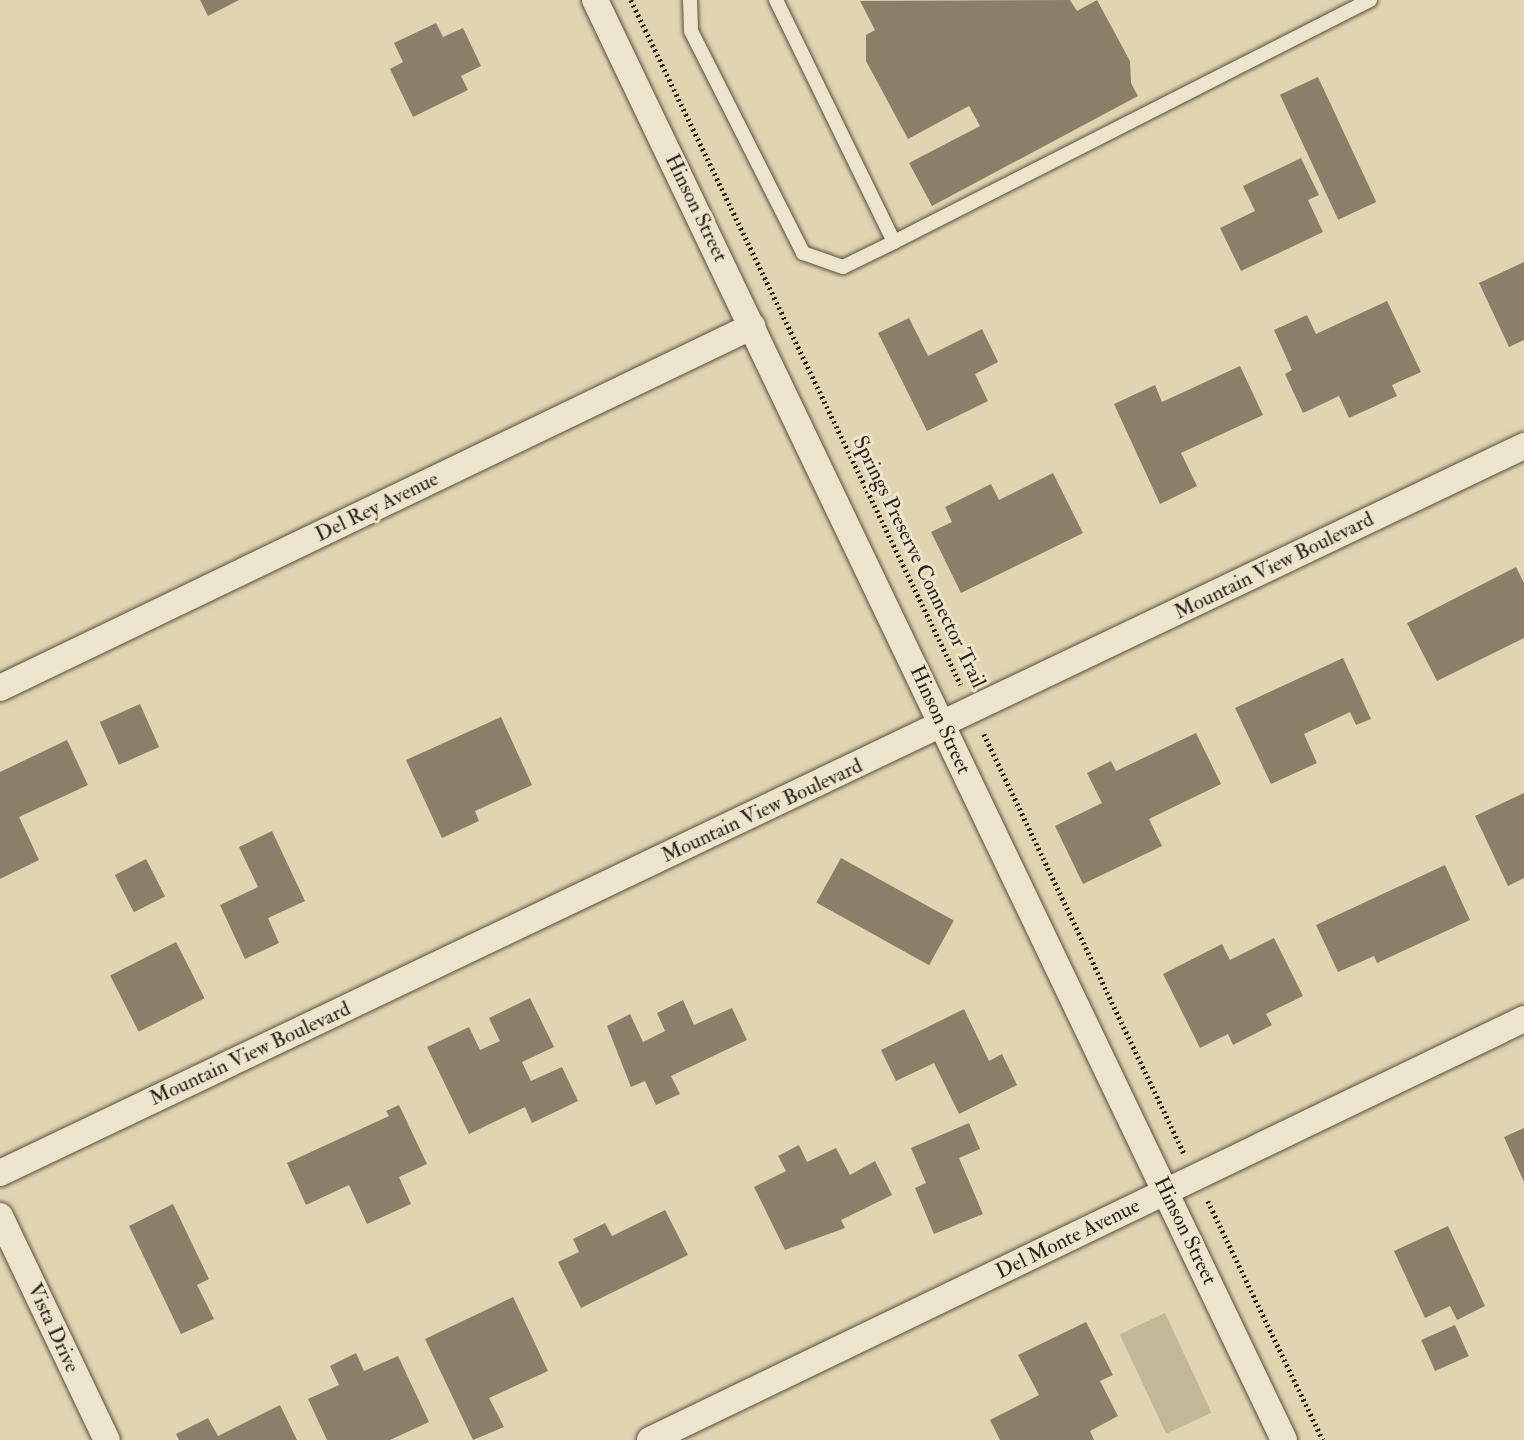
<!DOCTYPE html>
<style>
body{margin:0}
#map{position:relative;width:1524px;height:1440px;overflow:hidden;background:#e1d5b1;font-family:"IM FELL Double Pica",serif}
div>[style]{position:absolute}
.green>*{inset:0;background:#c2b797;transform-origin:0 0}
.building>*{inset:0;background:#8a7f68;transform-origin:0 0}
.path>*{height:4.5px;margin-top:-2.25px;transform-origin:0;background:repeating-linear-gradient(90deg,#2b2218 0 2px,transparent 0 5.5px)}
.roads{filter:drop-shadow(0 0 2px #584f3e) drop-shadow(0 0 2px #584f3e)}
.service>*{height:14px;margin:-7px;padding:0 7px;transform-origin:7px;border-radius:7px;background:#ece4cc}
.minor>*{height:26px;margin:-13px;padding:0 13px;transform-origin:13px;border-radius:13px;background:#ece4cc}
span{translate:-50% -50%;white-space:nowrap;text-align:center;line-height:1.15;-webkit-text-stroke:6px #ece4cc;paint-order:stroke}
.street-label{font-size:21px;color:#2b2218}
</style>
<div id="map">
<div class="green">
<div style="left:1165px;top:1313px;width:110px;height:50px;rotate:65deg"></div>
</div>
<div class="building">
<div style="clip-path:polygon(200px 0,239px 0,208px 16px)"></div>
<div style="clip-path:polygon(1070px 0,1077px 11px,1097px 0,1130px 61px,1131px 83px,1138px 96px,932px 206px,909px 163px,980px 126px,969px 106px,908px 139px,866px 61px,866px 35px,875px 30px,860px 1px)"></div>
<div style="clip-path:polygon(436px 23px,443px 37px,463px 28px,481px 66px,461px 76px,468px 90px,413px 117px,390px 69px,403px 62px,394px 43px)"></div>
<div style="left:1318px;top:77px;width:138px;height:42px;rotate:65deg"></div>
<div style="clip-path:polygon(1301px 158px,1319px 195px,1308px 200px,1323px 232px,1241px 271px,1220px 228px,1255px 211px,1243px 186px)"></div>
<div style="clip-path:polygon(1524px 262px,1524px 340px,1509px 347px,1479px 283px)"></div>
<div style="clip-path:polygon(1387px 301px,1421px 372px,1392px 385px,1397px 396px,1349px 418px,1339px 396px,1303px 413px,1285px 374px,1292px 370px,1274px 330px,1307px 315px,1316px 334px)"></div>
<div style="clip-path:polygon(909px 318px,928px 356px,982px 329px,998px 362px,975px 374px,988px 401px,927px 431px,878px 333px)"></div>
<div style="clip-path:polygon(1240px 366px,1263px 415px,1181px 453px,1197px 486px,1160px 504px,1114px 404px,1155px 385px,1162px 402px)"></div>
<div style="clip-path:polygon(1053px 473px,1083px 533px,961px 593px,931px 532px,952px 522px,945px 507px,991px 484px,999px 500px)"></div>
<div style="clip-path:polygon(1516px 567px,1524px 583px,1524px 638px,1437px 681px,1407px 623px)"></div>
<div style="clip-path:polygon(1343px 658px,1371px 719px,1356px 725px,1350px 712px,1304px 734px,1317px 763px,1271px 784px,1235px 708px)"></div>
<div style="left:140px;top:704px;width:47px;height:44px;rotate:66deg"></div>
<div style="clip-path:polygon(501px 717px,532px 785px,475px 811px,479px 821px,442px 838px,406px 760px)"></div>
<div style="clip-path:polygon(1196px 733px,1221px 784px,1149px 819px,1162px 846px,1083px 884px,1055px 826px,1102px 803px,1087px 773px,1111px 761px,1116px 771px)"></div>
<div style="clip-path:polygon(67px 740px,88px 785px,19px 817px,39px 860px,0 879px,0 772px)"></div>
<div style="clip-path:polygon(1524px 793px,1524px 878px,1508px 886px,1475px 816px)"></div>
<div style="clip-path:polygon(272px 831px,305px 901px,268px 918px,279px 943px,245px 959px,220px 905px,258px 887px,239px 847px)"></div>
<div style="left:841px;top:858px;width:129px;height:51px;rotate:29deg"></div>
<div style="left:146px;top:859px;width:42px;height:35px;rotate:63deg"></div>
<div style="clip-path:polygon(1445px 865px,1470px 920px,1377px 963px,1374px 956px,1338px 972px,1316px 925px)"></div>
<div style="clip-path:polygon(1274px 938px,1303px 996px,1266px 1014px,1272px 1025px,1233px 1045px,1228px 1034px,1200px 1048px,1163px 974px,1222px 944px,1230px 960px)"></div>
<div style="left:176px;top:942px;width:63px;height:74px;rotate:63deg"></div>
<div style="clip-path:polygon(530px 998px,554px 1047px,522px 1062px,531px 1081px,562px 1067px,578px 1101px,532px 1123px,525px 1107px,469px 1134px,427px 1047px,469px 1027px,480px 1050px,500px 1041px,489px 1018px)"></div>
<div style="clip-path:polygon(683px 1000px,694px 1025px,732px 1008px,747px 1040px,671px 1076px,680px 1094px,656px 1105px,645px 1081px,631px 1087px,607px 1026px,630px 1014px,643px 1042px,665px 1031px,657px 1013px)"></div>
<div style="clip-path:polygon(964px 1009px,989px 1061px,1002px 1054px,1017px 1085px,959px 1114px,934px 1063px,896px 1081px,881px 1050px)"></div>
<div style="clip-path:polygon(399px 1105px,427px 1164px,399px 1177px,411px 1204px,367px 1224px,349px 1185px,306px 1205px,287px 1163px,389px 1116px,386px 1111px)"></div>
<div style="clip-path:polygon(969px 1123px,980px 1149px,959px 1158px,983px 1214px,934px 1234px,915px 1188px,926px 1183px,911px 1148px)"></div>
<div style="clip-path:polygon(1524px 1128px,1524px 1182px,1504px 1137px)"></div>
<div style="clip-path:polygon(799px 1145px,807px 1162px,836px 1148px,850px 1175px,875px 1161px,892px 1195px,841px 1220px,845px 1228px,785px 1250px,754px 1187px,786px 1171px,778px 1156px)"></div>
<div style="clip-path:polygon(173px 1204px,209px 1279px,197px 1285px,214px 1319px,181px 1334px,129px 1226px)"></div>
<div style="clip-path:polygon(665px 1210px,688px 1255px,581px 1308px,558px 1262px,579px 1252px,573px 1239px,605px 1223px,612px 1236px)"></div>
<div style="clip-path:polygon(1448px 1226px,1485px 1306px,1457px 1320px,1450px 1306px,1425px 1318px,1394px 1251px)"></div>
<div style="clip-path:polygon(513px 1297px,548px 1371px,489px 1398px,504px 1427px,473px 1440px,425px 1339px)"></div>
<div style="clip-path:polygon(1086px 1322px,1113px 1375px,1100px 1381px,1118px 1416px,1090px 1431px,1094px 1440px,1000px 1440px,990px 1420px,1039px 1395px,1018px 1355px)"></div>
<div style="left:1455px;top:1325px;width:34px;height:37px;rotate:66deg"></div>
<div style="clip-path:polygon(356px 1353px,364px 1371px,398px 1356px,429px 1422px,390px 1440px,327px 1440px,308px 1399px,339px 1385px,330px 1366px)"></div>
<div style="clip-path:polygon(280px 1405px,297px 1440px,179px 1440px,176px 1434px,208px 1418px,218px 1436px)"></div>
</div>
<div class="path">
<div style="left:631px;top:0;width:760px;rotate:64.28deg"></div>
<div style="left:984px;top:734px;width:464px;rotate:64.5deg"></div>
<div style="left:1208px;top:1201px;width:265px;rotate:64.3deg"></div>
</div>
<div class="roads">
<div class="service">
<div style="left:690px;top:0;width:31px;rotate:88deg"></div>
<div style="left:691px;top:31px;width:249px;rotate:63.2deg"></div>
<div style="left:803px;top:253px;width:42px;rotate:19.3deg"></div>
<div style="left:843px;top:267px;width:57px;rotate:-26.1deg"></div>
<div style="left:776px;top:0;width:269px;rotate:64deg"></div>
<div style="left:894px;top:242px;width:534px;rotate:-26.95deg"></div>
</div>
<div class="minor">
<div style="left:595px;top:0;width:1596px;rotate:64.43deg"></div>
<div style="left:0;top:688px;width:835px;rotate:-25.68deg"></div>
<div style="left:0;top:1173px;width:1689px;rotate:-25.5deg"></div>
<div style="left:0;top:1216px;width:248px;rotate:64.5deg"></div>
<div style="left:650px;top:1440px;width:970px;rotate:-25.72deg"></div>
</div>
</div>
<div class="street-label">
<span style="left:696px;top:208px;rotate:64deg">Hinson Street</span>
<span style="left:377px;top:507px;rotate:-26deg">Del Rey Avenue</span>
<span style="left:919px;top:562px;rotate:64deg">Springs Preserve Connector Trail</span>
<span style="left:1274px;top:566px;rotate:-26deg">Mountain View Boulevard</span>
<span style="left:940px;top:720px;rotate:65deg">Hinson Street</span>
<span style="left:762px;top:811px;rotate:-25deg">Mountain View Boulevard</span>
<span style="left:250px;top:1054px;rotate:-25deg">Mountain View Boulevard</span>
<span style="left:1185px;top:1231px;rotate:64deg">Hinson Street</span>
<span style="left:1068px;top:1239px;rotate:-26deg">Del Monte Avenue</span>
<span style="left:53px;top:1328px;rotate:65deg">Vista Drive</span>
</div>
</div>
